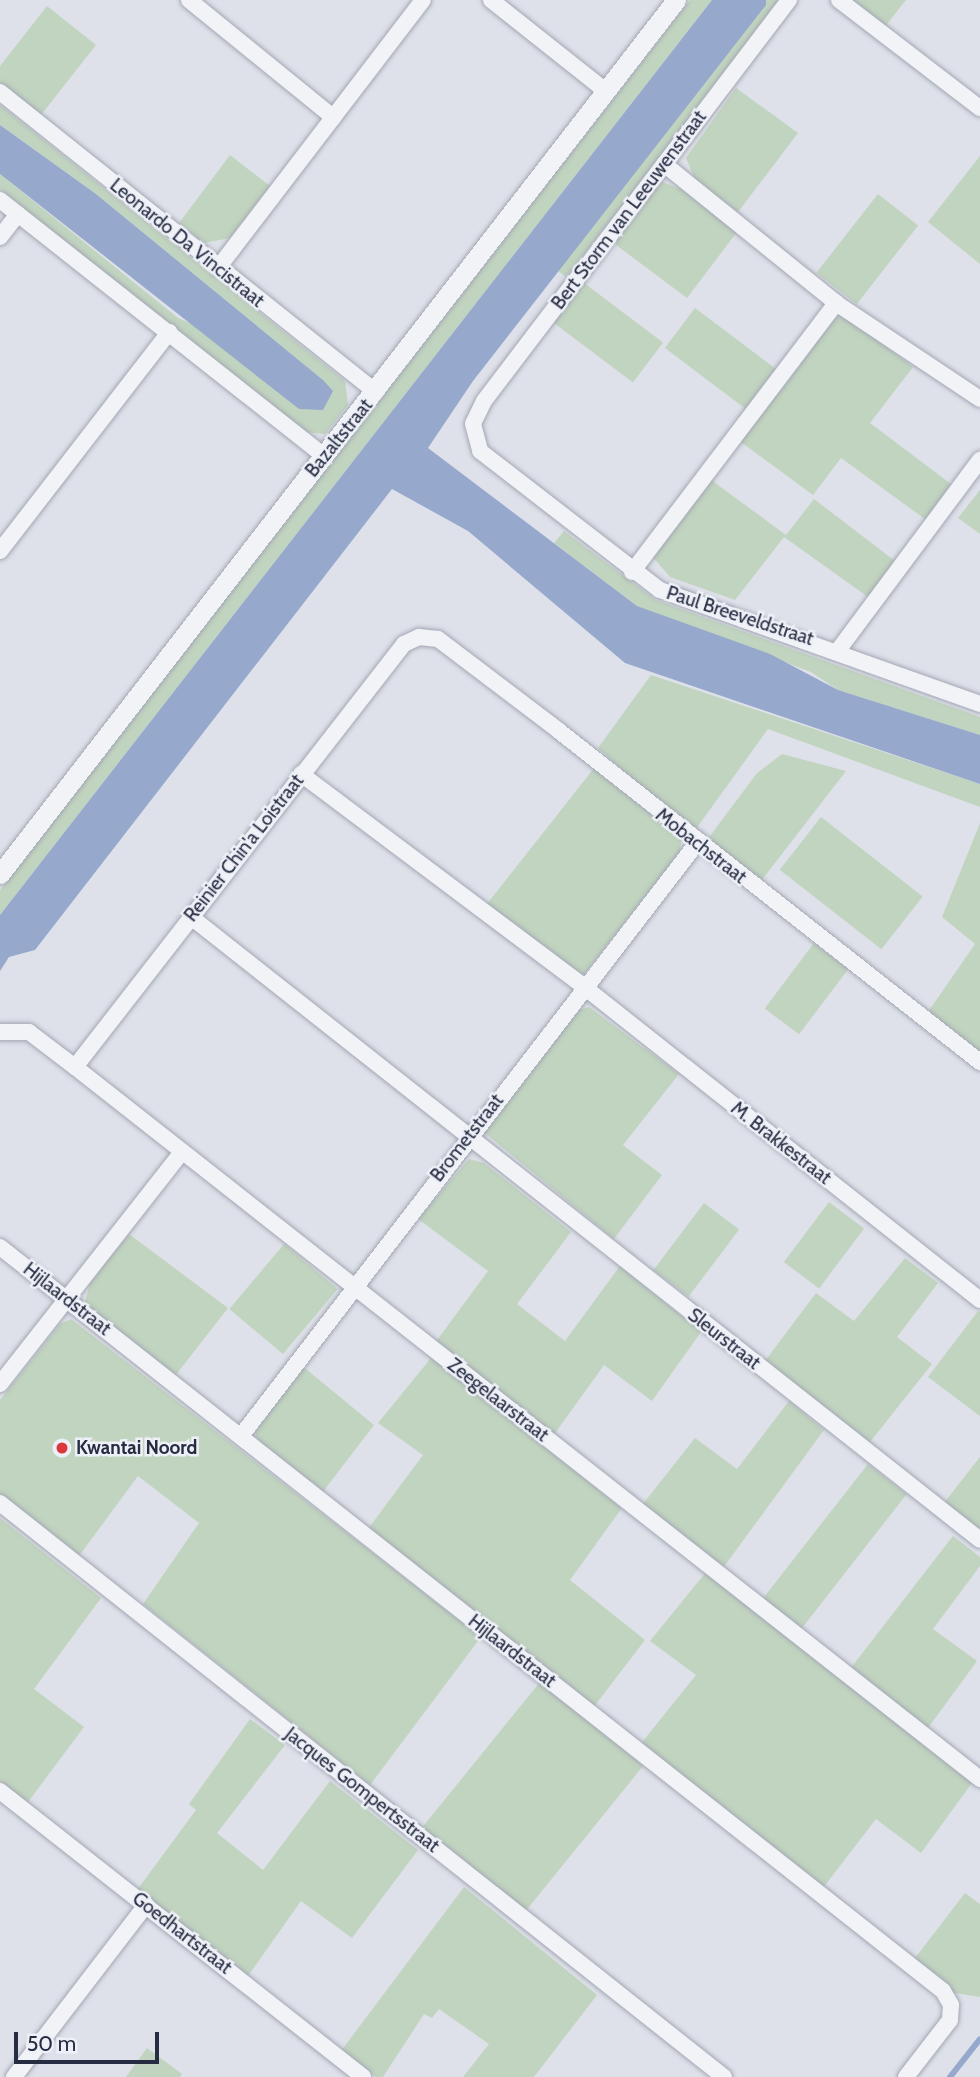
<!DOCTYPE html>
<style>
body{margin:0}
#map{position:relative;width:980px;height:2077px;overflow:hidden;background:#dee1e9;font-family:Cabin,sans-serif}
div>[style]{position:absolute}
.green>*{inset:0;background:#c1d4bf;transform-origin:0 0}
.water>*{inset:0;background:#96a9cd}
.stream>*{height:6px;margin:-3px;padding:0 3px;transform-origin:3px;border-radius:3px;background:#96a9cd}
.roads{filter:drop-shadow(0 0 2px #a3a7b4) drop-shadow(0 0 2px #a3a7b4)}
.minor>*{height:16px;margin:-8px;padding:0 8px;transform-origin:8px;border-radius:8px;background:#f1f3f7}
.tertiary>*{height:19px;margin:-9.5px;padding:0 9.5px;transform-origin:9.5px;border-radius:9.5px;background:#f1f3f7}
.dots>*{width:19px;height:19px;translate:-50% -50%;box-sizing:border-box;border:4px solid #eef0f7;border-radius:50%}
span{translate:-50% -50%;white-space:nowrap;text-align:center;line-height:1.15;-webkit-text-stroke:5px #eef0f7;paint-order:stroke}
.street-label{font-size:19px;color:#262c42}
.poi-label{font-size:19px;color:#262c42;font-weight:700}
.left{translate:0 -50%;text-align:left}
.scale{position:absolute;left:14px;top:2032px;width:145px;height:32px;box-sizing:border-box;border:4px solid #262c42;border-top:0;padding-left:9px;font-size:21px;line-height:24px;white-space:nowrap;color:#262c42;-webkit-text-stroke:5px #eef0f7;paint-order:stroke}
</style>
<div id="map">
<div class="green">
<div style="clip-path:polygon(690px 0,712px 0,0 915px,0 890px)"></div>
<div style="clip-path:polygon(766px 0,783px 0,566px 277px,558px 271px)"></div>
<div style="clip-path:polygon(844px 0,906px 0,883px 29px)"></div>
<div style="clip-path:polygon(47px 6px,96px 45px,41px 115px,0 82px,0 66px)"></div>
<div style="clip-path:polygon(736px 88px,798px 133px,738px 212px,695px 179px,686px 158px)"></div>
<div style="clip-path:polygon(0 105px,345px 381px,348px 405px,325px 434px,302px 432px,0 189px,0 174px,178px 318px,323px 380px,96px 194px,0 125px)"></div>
<div style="clip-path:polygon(230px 155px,270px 186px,230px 238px,204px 243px,179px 223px)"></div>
<div style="clip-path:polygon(980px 156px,980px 264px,928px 222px)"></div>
<div style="clip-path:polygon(660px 181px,683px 190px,737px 232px,687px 298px,608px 239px)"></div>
<div style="left:878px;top:194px;width:51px;height:100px;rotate:38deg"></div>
<div style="left:584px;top:283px;width:99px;height:50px;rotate:37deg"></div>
<div style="left:695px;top:308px;width:103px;height:50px;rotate:37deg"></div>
<div style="clip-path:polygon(845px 315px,913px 367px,870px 423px,955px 487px,929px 522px,841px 458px,813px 495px,738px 440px,830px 320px)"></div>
<div style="clip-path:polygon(707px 477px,786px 535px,814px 499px,895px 561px,868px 597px,784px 537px,735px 600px,670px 577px,653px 557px)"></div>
<div style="clip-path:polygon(980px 490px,980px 534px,958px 518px)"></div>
<div style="clip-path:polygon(564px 531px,656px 600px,980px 717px,980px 735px,838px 690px,811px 672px,637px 606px,554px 543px)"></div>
<div style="clip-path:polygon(651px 675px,980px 784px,980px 807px,768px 729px,696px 829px,684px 825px,598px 748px)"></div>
<div style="clip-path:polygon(782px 754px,846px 771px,761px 881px,707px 840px,757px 773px)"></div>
<div style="clip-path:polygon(595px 767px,681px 840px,680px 852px,584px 974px,575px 975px,487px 904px)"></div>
<div style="left:821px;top:817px;width:129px;height:67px;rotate:38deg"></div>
<div style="clip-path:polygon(980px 823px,980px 1053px,928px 1012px,975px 944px,942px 917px)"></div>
<div style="left:814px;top:943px;width:43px;height:82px;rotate:37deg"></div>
<div style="clip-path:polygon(589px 1007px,679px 1074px,623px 1145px,662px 1175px,614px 1239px,485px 1133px,485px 1121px,570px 1013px)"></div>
<div style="clip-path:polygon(469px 1159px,484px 1163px,571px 1232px,517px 1304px,565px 1341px,620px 1266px,701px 1332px,652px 1401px,604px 1365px,553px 1436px,435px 1343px,488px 1271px,418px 1219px)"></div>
<div style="left:829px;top:1202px;width:44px;height:75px;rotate:37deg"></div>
<div style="left:704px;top:1203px;width:44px;height:84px;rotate:37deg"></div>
<div style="clip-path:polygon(129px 1234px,228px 1308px,175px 1376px,85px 1303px,90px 1282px)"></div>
<div style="left:284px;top:1244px;width:70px;height:85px;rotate:40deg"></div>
<div style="clip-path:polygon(905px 1258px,938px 1283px,897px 1337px,932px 1364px,870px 1442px,765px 1361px,816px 1293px,854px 1321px)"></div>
<div style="clip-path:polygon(978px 1311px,980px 1312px,980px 1416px,928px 1377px)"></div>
<div style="clip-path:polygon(71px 1319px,481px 1637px,370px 1785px,143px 1604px,199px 1523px,138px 1476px,79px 1556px,0 1494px,0 1400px,60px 1324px)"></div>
<div style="clip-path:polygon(431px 1358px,622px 1508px,570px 1580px,645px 1640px,593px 1708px,368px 1529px,423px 1455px,378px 1423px)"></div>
<div style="clip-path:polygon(301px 1365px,374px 1425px,322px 1493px,259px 1443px,255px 1432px)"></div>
<div style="clip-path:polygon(789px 1401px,824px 1430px,723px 1568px,643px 1504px,695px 1438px,737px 1469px)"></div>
<div style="clip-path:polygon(980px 1457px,980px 1530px,944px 1503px)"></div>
<div style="left:868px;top:1464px;width:49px;height:173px;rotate:38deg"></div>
<div style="clip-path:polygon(0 1518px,101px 1598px,34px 1689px,84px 1727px,28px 1802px,0 1781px)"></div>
<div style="clip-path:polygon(953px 1536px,980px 1557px,980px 1566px,933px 1629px,977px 1661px,928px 1728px,850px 1669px)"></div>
<div style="clip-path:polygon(706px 1572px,972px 1783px,921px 1853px,876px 1819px,823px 1888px,639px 1746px,696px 1675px,650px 1641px)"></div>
<div style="left:540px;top:1682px;width:133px;height:188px;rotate:39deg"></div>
<div style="clip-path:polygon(250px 1719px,285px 1745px,217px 1833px,263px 1870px,330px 1781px,418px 1850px,352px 1938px,301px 1901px,248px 1976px,137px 1890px,196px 1810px,189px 1804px)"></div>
<div style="clip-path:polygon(464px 1887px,597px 1995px,534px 2077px,463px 2077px,489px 2044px,439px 2009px,432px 2018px,424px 2014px,383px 2077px,376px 2077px,341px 2051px)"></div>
<div style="clip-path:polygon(965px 1893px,980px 1904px,980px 1997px,949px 1992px,912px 1962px)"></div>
<div style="clip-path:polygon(147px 2048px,182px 2074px,180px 2077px,126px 2077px)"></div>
</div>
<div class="water">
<div style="clip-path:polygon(712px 0,766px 0,766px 5px,473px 381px,428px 448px,637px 606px,770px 654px,838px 690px,980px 735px,980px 784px,625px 663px,468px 531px,392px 489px,35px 950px,9px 957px,0 971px,0 915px)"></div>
<div style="clip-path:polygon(0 125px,96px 194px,323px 380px,333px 391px,323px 410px,299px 409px,0 174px)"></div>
</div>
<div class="stream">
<div style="left:950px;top:2077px;width:48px;rotate:-51.7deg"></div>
</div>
<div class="roads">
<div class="minor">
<div style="left:189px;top:0;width:186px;rotate:39.1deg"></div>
<div style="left:491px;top:0;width:148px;rotate:38.4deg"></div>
<div style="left:789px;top:0;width:504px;rotate:127.26deg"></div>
<div style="left:484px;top:401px;width:25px;rotate:116deg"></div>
<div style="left:473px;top:424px;width:28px;rotate:75deg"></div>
<div style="left:480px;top:451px;width:227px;rotate:37.7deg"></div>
<div style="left:660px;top:590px;width:340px;rotate:19.6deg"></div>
<div style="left:839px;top:0;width:178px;rotate:37.5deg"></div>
<div style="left:0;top:92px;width:481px;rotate:38.6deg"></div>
<div style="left:664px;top:164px;width:221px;rotate:38.9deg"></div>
<div style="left:836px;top:303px;width:173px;rotate:33.7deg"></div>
<div style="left:0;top:200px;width:413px;rotate:38.3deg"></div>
<div style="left:0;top:237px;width:29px;rotate:-52deg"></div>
<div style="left:218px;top:268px;width:337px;rotate:-52.6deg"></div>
<div style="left:0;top:551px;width:277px;rotate:-52.3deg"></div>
<div style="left:632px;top:572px;width:338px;rotate:-52.8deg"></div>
<div style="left:839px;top:649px;width:236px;rotate:-53.3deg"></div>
<div style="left:301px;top:774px;width:353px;rotate:36.9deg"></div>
<div style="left:583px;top:986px;width:506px;rotate:38.34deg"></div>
<div style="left:191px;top:917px;width:1005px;rotate:38.29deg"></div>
<div style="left:0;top:1032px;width:29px"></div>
<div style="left:29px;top:1032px;width:58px;rotate:37.3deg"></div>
<div style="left:75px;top:1067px;width:1152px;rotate:38.19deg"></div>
<div style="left:75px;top:1067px;width:536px;rotate:-52.13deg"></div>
<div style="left:404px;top:644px;width:17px;rotate:-25deg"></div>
<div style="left:419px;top:637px;width:19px;rotate:6deg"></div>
<div style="left:438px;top:639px;width:152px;rotate:37.2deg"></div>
<div style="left:559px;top:731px;width:536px;rotate:38.18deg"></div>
<div style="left:0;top:1247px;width:1201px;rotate:38.27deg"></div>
<div style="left:943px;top:1991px;width:16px;rotate:60deg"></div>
<div style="left:951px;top:2005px;width:15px;rotate:94deg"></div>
<div style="left:950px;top:2020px;width:72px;rotate:127.7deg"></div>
<div style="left:0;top:1384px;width:295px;rotate:-51.9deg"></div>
<div style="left:241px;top:1436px;width:748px;rotate:-52.44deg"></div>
<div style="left:0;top:1503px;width:924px;rotate:38.41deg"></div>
<div style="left:0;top:1791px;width:462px;rotate:38.2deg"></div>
<div style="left:14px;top:2077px;width:217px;rotate:-52.5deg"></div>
</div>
<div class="tertiary">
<div style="left:0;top:874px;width:1105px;rotate:-52.28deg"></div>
</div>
</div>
<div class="dots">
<div style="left:62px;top:1448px;background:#da383a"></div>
</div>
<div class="street-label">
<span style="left:629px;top:210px;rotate:-53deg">Bert Storm van Leeuwenstraat</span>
<span style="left:187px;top:243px;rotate:39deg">Leonardo Da Vincistraat</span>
<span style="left:339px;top:438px;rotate:-51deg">Bazaltstraat</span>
<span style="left:740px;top:616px;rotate:18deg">Paul Breeveldstraat</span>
<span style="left:701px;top:846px;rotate:38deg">Mobachstraat</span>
<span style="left:244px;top:848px;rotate:-52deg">Reinier Chin'a Loistraat</span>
<span style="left:467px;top:1138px;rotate:-52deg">Brometstraat</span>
<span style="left:781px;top:1143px;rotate:38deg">M. Brakkestraat</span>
<span style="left:67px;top:1299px;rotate:38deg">Hijlaardstraat</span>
<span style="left:724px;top:1339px;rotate:38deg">Sleurstraat</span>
<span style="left:498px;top:1400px;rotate:38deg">Zeegelaarstraat</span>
<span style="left:512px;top:1651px;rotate:38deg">Hijlaardstraat</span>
<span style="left:362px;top:1790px;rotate:38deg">Jacques Gompertsstraat</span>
<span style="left:182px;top:1933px;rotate:38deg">Goedhartstraat</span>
</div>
<div class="poi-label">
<span class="left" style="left:76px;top:1448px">Kwantai Noord</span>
</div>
<div class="scale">50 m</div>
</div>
